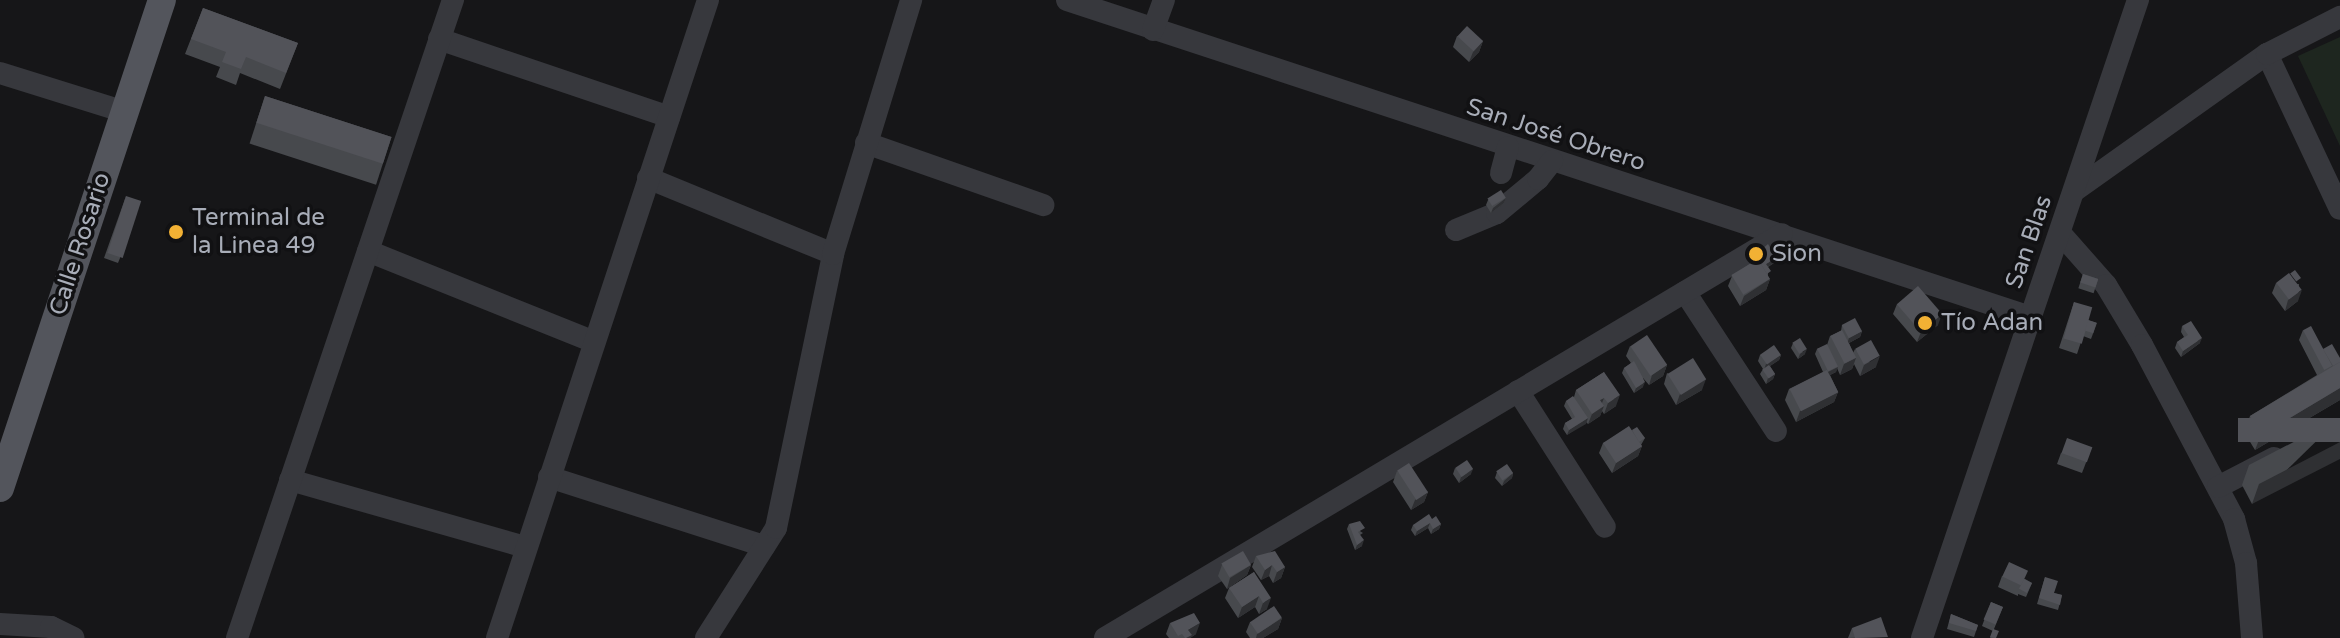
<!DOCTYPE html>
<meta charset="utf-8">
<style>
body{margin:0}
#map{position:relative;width:2340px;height:638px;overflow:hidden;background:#161618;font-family:"Varela Round",sans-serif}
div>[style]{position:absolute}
.green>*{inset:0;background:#1e261f}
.minor>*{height:22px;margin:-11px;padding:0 11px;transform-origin:11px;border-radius:11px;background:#37383d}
.major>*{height:28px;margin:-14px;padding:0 14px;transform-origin:14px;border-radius:14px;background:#53555c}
.wall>*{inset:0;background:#47494d;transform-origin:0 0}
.shaded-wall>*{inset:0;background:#2f3033}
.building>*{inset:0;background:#525359;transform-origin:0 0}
.dots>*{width:22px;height:22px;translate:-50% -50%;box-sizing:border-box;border:4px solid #111113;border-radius:50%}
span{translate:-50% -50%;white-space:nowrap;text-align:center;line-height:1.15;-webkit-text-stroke:7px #111113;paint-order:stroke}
.street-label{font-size:24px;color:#a8adb8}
.poi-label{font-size:24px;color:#a8adb8}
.left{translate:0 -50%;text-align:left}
</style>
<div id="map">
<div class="green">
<div style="clip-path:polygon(2340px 37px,2340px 146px,2298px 56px)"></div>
</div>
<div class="minor">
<div style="left:1067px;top:0;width:1014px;rotate:18.22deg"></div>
<div style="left:1153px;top:30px;width:32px;rotate:-70deg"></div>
<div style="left:439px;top:39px;width:243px;rotate:18.7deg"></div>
<div style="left:2267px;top:54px;width:171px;rotate:64.8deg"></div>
<div style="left:0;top:73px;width:131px;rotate:17.3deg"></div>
<div style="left:866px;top:143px;width:188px;rotate:19.3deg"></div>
<div style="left:1501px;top:173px;width:27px;rotate:-75deg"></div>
<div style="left:648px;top:178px;width:200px;rotate:22.3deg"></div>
<div style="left:2074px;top:191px;width:237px;rotate:-35.4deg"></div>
<div style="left:2267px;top:54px;width:82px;rotate:-26.9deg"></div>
<div style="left:1456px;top:230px;width:44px;rotate:-22.5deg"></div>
<div style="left:1497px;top:213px;width:53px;rotate:-39.7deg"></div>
<div style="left:1538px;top:179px;width:23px;rotate:-52deg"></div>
<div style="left:2061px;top:234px;width:68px;rotate:48.6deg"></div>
<div style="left:2106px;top:285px;width:70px;rotate:59deg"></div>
<div style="left:2142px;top:345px;width:197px;rotate:62.1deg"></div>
<div style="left:2234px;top:519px;width:46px;rotate:74.7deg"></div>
<div style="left:2246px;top:563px;width:75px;rotate:85.4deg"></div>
<div style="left:368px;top:251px;width:244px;rotate:21.9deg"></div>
<div style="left:1685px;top:292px;width:166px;rotate:56.8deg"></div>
<div style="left:1518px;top:391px;width:161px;rotate:57.4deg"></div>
<div style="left:549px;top:477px;width:226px;rotate:17.8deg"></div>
<div style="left:290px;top:480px;width:244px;rotate:15.9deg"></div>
<div style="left:2218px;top:487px;width:63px;rotate:-27.4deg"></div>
<div style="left:0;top:624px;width:51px;rotate:3.4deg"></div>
<div style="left:51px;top:627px;width:25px;rotate:26deg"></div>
<div style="left:237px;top:638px;width:674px;rotate:-71.3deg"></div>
<div style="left:497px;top:638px;width:672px;rotate:-71.7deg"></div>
<div style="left:706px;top:638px;width:130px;rotate:-57.5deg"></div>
<div style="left:776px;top:528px;width:280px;rotate:-78.2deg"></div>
<div style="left:833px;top:254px;width:266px;rotate:-72.9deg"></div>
<div style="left:1105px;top:638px;width:788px;rotate:-30.83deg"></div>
<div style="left:1922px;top:638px;width:674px;rotate:-71.3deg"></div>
</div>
<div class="major">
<div style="left:0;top:488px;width:514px;rotate:-71.64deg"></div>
</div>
<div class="wall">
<div style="clip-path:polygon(203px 8px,298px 43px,280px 89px,240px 73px,236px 85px,216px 77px,220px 67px,185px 54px)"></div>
<div style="clip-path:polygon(1457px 36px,1483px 41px,1479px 52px,1469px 62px,1453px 47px)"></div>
<div style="left:265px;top:96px;width:133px;height:50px;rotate:18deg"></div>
<div style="clip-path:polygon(126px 196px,120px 258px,118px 263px,104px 258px)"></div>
<div style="clip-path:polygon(1506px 198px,1504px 203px,1491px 213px,1486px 205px,1488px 200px)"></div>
<div style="clip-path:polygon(1753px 257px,1774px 263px,1768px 267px,1768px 277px,1770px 279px,1766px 290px,1740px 306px,1728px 286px,1732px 276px,1751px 263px)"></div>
<div style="left:2083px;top:274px;width:16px;height:15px;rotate:18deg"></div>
<div style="clip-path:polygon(2276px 283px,2299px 284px,2298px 301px,2285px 311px,2272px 293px)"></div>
<div style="clip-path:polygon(2074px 302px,2088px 320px,2097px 323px,2091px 339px,2083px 336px,2077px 354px,2059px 348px)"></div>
<div style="clip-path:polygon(1897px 304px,1938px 325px,1917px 342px,1893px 314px)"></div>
<div style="clip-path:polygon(1842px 325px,1862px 331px,1860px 337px,1849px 343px,1853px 353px,1855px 349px,1876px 367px,1860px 376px,1854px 364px,1852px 369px,1840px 375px,1837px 368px,1836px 372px,1830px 375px,1838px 392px,1834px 402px,1796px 422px,1785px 400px,1789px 389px,1823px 372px,1815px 354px,1817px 349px,1827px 345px,1830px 336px,1841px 331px)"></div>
<div style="clip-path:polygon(2182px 326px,2200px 343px,2181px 357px,2175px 348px,2177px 342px,2184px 337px,2181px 332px)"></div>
<div style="clip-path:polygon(2303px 330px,2323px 349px,2340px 358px,2340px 400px,2255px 450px,2244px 432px,2250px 416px,2317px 375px,2299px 340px)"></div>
<div style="clip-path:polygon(1793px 343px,1805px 354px,1798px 359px,1791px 348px)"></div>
<div style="clip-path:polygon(1630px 346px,1667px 365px,1663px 376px,1649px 385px,1643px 378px,1643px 387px,1634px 393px,1622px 373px,1624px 368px,1631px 363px,1626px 356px)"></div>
<div style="clip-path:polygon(1760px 355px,1781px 355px,1779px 360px,1770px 366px,1775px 374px,1773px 379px,1766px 384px,1760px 374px,1763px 369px,1758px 361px)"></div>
<div style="clip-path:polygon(1604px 372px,1616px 406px,1604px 414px,1602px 411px,1600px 416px,1588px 424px,1586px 422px,1567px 435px,1563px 429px,1565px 423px,1572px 419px,1564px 406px,1566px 401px,1574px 397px,1576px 390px)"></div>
<div style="clip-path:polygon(1667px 373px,1702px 390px,1676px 405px,1664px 384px)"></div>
<div style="clip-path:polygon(2340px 418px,2252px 504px,2242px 485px,2249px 465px)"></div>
<div style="clip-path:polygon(1632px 430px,1645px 438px,1641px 445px,1642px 446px,1638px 456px,1612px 473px,1599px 453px,1603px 443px)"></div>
<div style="clip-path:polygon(2092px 447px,2082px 473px,2057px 464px,2061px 453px)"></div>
<div style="clip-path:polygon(1455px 468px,1471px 474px,1459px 483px,1453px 474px)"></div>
<div style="clip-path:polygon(1397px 471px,1428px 492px,1424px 502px,1411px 510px,1393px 482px)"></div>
<div style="clip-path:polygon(1497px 472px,1513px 473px,1512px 478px,1502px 486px,1495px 478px)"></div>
<div style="clip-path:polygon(1432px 519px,1441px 524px,1439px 529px,1431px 534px,1428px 528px,1415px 536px,1411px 530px,1413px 525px)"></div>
<div style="clip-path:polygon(1349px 524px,1363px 533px,1360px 535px,1362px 546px,1355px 550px,1347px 529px)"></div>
<div style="clip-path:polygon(1256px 556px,1285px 567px,1281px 578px,1273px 583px,1269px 576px,1261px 580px,1252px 567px)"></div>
<div style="clip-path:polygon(1222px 565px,1251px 565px,1247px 575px,1227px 589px,1218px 576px)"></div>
<div style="clip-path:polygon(1254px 572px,1267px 609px,1259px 614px,1255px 607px,1238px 618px,1225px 598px,1229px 588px)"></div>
<div style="clip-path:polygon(2002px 576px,2025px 579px,2032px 583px,2026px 597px,2018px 594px,2018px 596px,1998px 587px)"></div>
<div style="clip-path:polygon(2045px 577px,2054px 593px,2062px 595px,2058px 610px,2037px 604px)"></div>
<div style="clip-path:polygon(1991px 602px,2003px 607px,1994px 629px,1996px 638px,1990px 638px,1993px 631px,1982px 626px)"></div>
<div style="clip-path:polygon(1951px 614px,1978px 625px,1974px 637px,1947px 629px)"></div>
<div style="clip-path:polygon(1282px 618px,1278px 629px,1263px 638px,1250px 638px,1246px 632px,1250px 622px)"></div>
<div style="clip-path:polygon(1170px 623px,1196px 634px,1190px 638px,1169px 638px,1166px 634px)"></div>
<div style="clip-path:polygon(1852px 628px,1888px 637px,1848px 638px)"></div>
</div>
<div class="shaded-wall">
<div style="clip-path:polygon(1483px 41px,1479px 52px,1469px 62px,1473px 52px)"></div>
<div style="clip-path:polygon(1506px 198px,1504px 203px,1491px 213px,1493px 208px)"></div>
<div style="clip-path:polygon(1776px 258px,1774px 263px,1764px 269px,1766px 264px)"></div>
<div style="clip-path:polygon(1770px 279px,1766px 290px,1740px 306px,1744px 296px)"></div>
<div style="clip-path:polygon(2302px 290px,2298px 301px,2285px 311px,2288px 300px)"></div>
<div style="clip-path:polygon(1942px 314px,1938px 325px,1917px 342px,1921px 332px)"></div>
<div style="clip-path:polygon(1862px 331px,1860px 337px,1847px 344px,1849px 338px)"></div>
<div style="clip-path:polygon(2202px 338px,2200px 343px,2181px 357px,2183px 351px)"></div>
<div style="clip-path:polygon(1807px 349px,1805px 354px,1798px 359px,1800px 354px)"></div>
<div style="clip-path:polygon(1781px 355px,1779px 360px,1764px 370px,1766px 364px)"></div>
<div style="clip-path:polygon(1880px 356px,1876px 367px,1860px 376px,1864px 365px)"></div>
<div style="clip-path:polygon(1856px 358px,1852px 369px,1840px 375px,1844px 364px)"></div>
<div style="clip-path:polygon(1667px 365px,1663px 376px,1649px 385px,1652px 375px)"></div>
<div style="clip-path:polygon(1838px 367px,1836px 372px,1826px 377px,1828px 372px)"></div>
<div style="clip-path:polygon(1775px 374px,1773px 379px,1766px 384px,1768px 378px)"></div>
<div style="clip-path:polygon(1706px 379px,1702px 390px,1676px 405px,1680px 394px)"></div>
<div style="clip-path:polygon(1645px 382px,1643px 387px,1634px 393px,1636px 388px)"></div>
<div style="clip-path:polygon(2340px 388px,2340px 400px,2255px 450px,2261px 435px)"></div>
<div style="clip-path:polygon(1838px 392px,1834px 402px,1796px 422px,1800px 411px)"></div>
<div style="clip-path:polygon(1620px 395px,1616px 406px,1604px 414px,1608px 403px)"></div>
<div style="clip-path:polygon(1604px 398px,1600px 408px,1604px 406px,1600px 416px,1588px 424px,1592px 414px,1600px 400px)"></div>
<div style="clip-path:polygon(1588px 418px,1586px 424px,1567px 435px,1569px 430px)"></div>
<div style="clip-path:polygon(2340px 442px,2340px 459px,2252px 504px,2259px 484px)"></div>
<div style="clip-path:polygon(1642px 446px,1638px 456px,1612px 473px,1616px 463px)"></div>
<div style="clip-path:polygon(1473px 469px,1471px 474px,1459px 483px,1461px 477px)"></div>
<div style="clip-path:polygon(1513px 473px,1512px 478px,1502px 486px,1504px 481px)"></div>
<div style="clip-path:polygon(1428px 492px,1424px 502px,1411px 510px,1415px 500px)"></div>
<div style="clip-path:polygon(1430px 523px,1428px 528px,1415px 536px,1417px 531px)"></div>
<div style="clip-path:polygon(1441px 524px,1439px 529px,1431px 534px,1433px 529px)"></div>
<div style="clip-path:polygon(1364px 540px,1362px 546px,1355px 550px,1357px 545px)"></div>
<div style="clip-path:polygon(1251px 565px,1247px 575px,1227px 589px,1230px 578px)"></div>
<div style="clip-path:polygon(1272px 565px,1269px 576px,1261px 580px,1265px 570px)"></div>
<div style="clip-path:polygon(1285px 567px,1281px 578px,1273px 583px,1277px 572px)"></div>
<div style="clip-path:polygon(1259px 596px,1255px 607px,1238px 618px,1242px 607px)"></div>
<div style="clip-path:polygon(1271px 598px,1267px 609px,1259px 614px,1263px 603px)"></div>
<div style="clip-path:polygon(1282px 618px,1278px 629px,1263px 638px,1256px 638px,1257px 634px)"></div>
<div style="clip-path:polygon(1200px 623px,1196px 634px,1190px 638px,1186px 638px,1188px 630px)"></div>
</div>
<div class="building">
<div style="clip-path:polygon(203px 8px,298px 43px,286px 73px,246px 57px,241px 69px,222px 62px,226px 52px,191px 39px)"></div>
<div style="left:1467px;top:26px;width:22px;height:14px;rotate:43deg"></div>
<div style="left:265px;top:96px;width:133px;height:28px;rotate:18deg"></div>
<div style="left:1501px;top:190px;width:9px;height:16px;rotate:58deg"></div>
<div style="left:126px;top:196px;width:16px;height:60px;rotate:18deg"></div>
<div style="clip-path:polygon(1768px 244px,1776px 258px,1766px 264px,1771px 271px,1767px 274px,1758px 259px,1755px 261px,1753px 257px)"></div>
<div style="left:1758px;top:259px;width:23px;height:31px;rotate:59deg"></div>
<div style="left:2295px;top:270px;width:10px;height:6px;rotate:53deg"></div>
<div style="left:2289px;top:273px;width:21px;height:16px;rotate:53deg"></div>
<div style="left:2083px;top:274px;width:16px;height:9px;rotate:18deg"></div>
<div style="left:1918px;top:286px;width:37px;height:28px;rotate:49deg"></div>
<div style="left:2074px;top:302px;width:19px;height:38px;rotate:16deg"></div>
<div style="left:1855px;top:318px;width:15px;height:15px;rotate:62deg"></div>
<div style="left:2088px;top:320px;width:9px;height:11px;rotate:18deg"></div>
<div style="clip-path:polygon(2191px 321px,2202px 338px,2183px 351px,2177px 342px,2188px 335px,2182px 326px)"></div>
<div style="left:2311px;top:326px;width:45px;height:9px;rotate:62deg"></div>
<div style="left:1842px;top:330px;width:31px;height:13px;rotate:63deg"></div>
<div style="left:1647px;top:335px;width:36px;height:20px;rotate:56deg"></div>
<div style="left:1800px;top:338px;width:13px;height:9px;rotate:58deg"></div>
<div style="left:1871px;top:340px;width:18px;height:18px;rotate:61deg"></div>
<div style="left:1827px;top:344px;width:25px;height:11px;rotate:64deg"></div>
<div style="clip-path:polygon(2332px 344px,2340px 358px,2340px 362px,2333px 366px,2323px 349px)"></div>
<div style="left:1774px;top:345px;width:12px;height:17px;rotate:55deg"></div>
<div style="left:1693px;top:358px;width:25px;height:30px;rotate:58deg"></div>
<div style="clip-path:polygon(1634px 361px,1645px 382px,1636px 388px,1624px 368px)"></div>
<div style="clip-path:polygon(2340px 362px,2340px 388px,2261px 435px,2250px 416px)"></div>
<div style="left:1769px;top:365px;width:11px;height:8px;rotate:56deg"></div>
<div style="left:1827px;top:370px;width:25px;height:42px;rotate:63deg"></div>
<div style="clip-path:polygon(1604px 372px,1620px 395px,1608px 403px,1604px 398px,1600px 400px,1604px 406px,1592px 414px,1576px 390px)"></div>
<div style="clip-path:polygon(1573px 396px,1588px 418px,1569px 430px,1565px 423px,1575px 417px,1566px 401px)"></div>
<div style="left:2340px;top:418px;width:24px;height:102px;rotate:90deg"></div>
<div style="left:1629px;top:426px;width:24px;height:31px;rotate:57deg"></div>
<div style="clip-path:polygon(1637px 427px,1645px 438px,1639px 442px,1632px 430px)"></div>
<div style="left:2067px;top:438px;width:27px;height:16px;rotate:20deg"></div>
<div style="left:1467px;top:460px;width:11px;height:14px;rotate:56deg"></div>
<div style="left:1409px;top:463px;width:35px;height:14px;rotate:57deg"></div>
<div style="left:1507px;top:464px;width:11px;height:13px;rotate:56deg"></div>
<div style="clip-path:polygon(1429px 514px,1432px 519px,1436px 516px,1441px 524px,1433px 529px,1430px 523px,1417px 531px,1413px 525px)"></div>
<div style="clip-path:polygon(1360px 521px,1365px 528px,1358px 532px,1364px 540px,1357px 545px,1349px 524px)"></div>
<div style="left:1243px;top:551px;width:16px;height:25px;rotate:60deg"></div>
<div style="clip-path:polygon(1275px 551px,1285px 567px,1277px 572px,1272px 565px,1265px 570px,1256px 556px)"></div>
<div style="left:2009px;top:562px;width:21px;height:16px;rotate:25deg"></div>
<div style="clip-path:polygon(1254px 572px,1271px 598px,1263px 603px,1259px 596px,1242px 607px,1229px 588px)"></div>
<div style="clip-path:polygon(2045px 577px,2058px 581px,2054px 593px,2062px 595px,2060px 605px,2039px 598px)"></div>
<div style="left:2024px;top:579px;width:9px;height:11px;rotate:27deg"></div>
<div style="left:1991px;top:602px;width:13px;height:19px;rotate:23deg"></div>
<div style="left:1274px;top:606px;width:14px;height:29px;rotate:56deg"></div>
<div style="clip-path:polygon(1194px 613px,1200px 623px,1188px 630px,1192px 635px,1186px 638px,1185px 638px,1182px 634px,1178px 636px,1170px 623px)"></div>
<div style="clip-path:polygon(1951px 614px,1978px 625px,1976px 631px,1949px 623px)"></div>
<div style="clip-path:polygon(1881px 617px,1888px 637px,1855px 638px,1852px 628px)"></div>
<div style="clip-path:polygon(1993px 629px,1999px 631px,1996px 638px,1990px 637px)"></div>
</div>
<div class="dots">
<div style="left:176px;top:232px;background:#f2b134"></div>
<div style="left:1756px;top:254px;background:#f2b134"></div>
<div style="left:1925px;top:323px;background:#f2b134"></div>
</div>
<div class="street-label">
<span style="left:1556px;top:135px;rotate:18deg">San José Obrero</span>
<span style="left:2029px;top:242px;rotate:-71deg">San Blas</span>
<span style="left:80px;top:244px;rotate:-72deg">Calle Rosario</span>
</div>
<div class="poi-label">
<span class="left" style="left:192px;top:232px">Terminal de<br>la Linea 49</span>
<span class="left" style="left:1772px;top:254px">Sion</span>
<span class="left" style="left:1941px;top:323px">Tío Adan</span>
</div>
</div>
